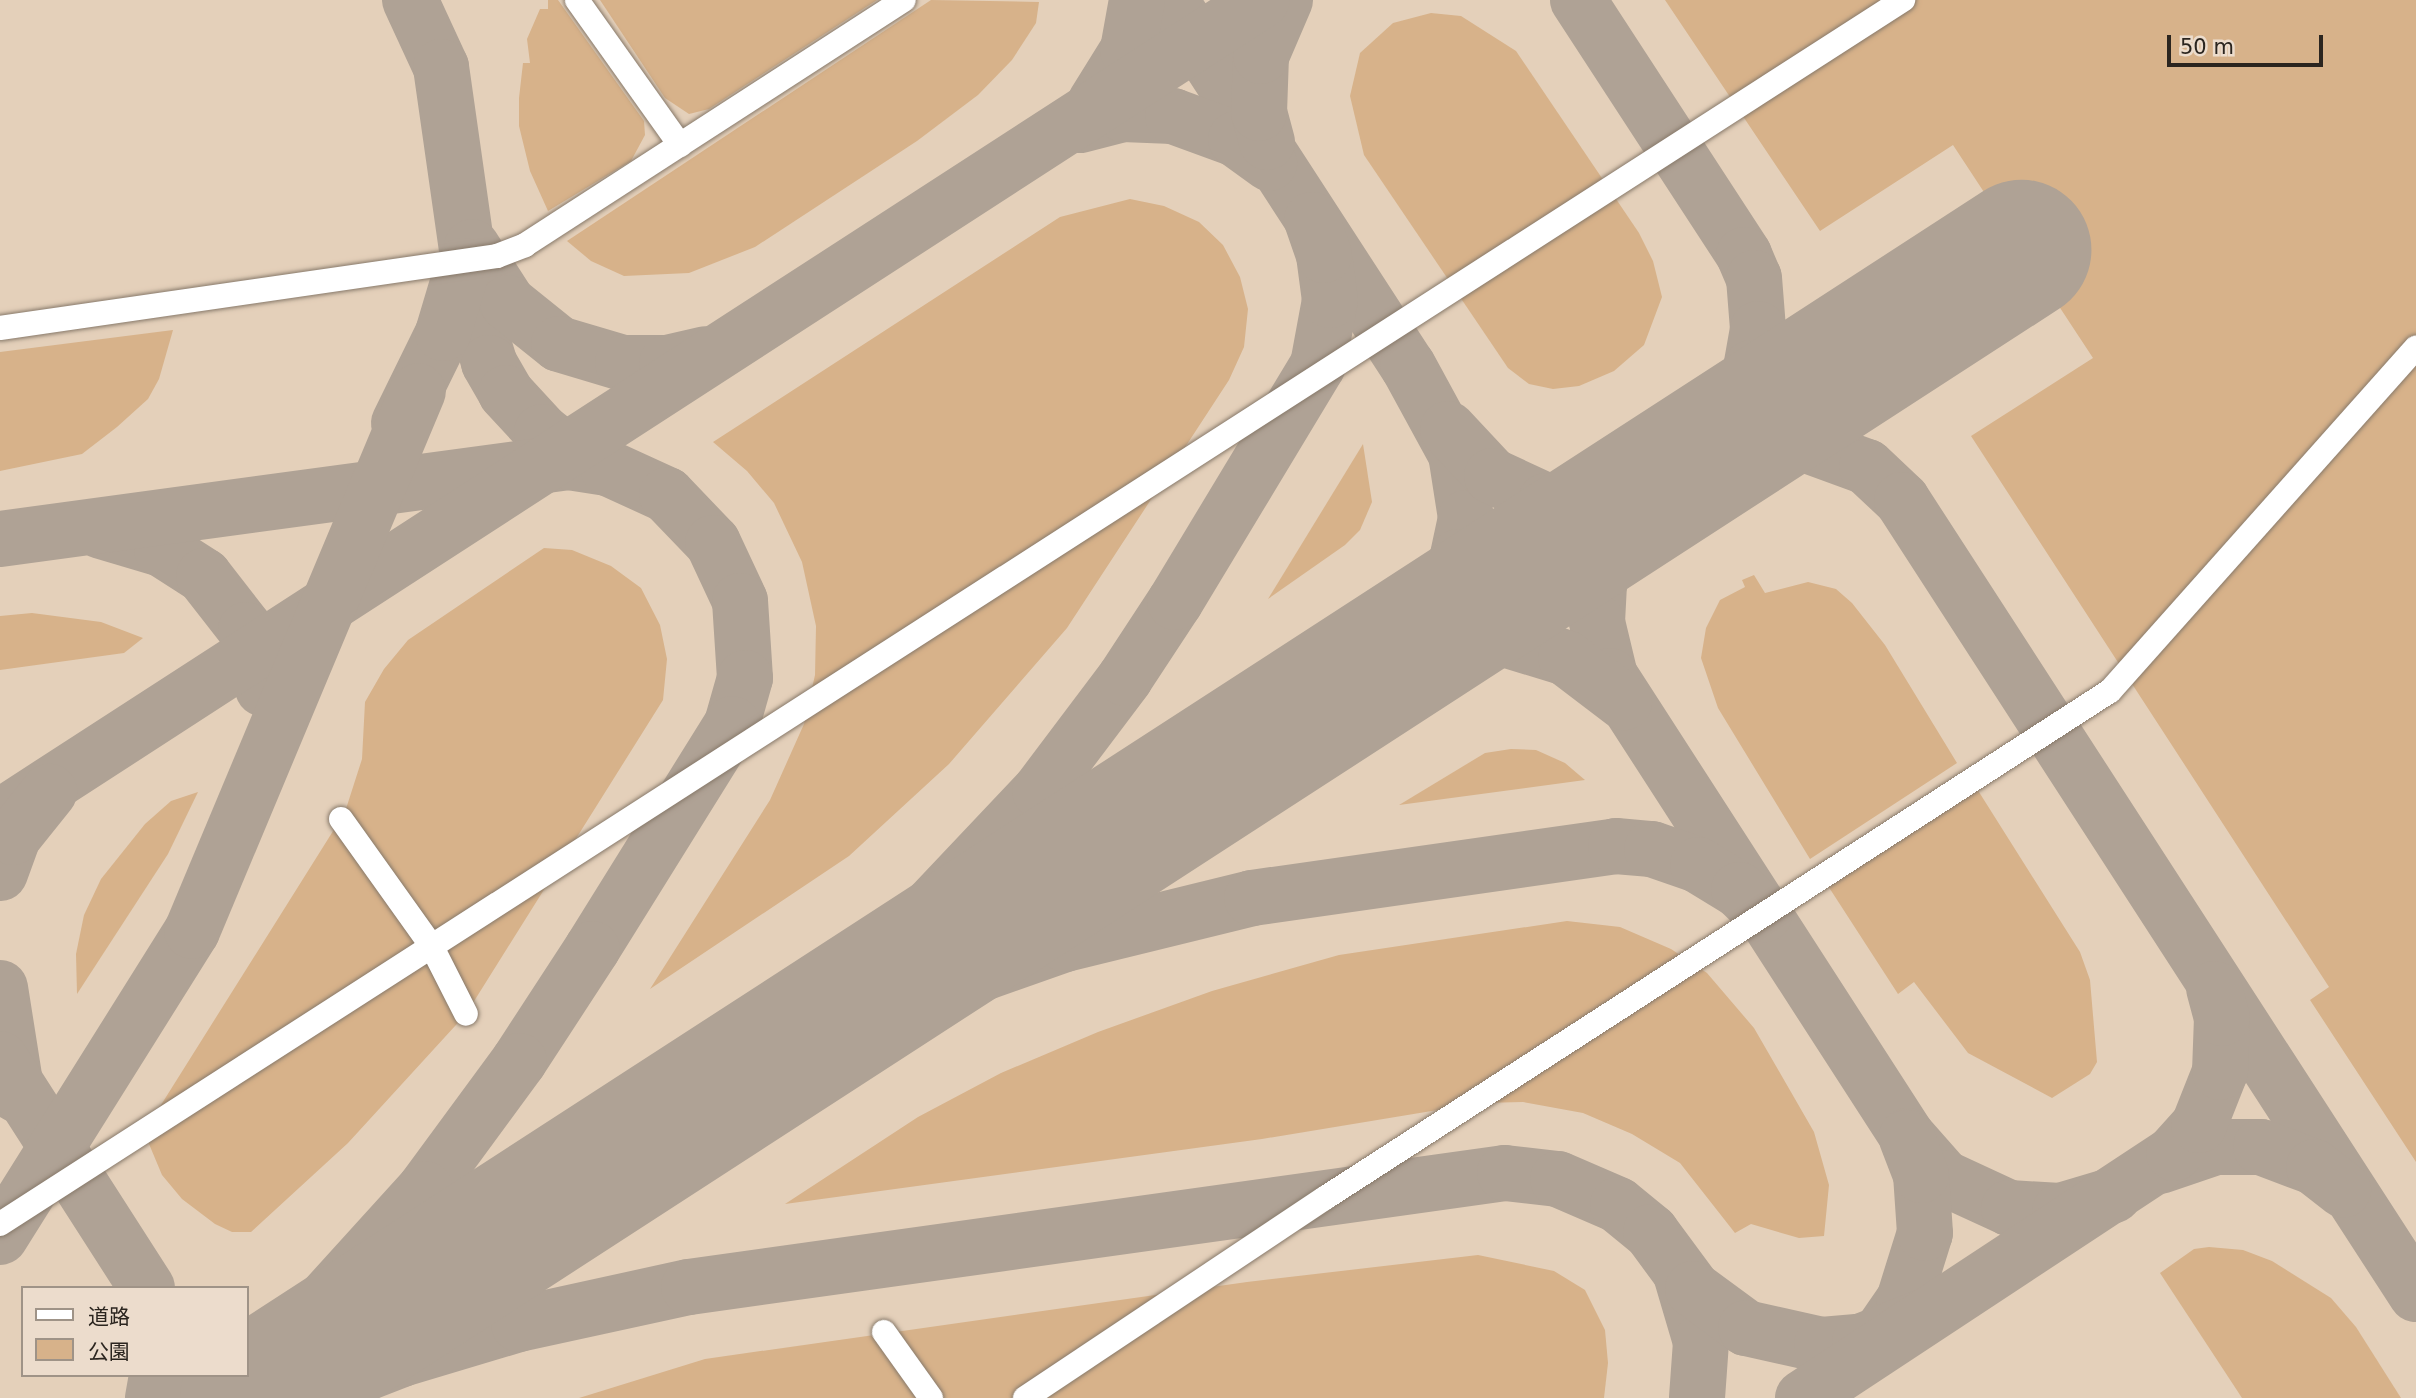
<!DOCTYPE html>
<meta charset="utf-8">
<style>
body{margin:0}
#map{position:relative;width:2416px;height:1398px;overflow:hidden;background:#ecdccc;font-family:"DejaVu Sans","Noto Sans JP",sans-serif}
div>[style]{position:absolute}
.built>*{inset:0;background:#e4d0ba}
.green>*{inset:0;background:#d7b28a}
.taxiway>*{height:56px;margin:-28px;padding:0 28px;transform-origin:28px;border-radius:28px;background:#afa295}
.runway>*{height:140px;margin:-70px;padding:0 70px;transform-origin:70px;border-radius:70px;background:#afa295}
.roads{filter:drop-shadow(0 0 2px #87796a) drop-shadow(0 0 2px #87796a)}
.minor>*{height:24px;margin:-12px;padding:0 12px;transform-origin:12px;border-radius:12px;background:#fff}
span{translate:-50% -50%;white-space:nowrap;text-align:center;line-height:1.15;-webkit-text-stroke:5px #ecdccc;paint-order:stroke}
.legend{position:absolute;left:21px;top:1286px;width:228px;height:91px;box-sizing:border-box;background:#ecdccc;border:2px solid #9f9387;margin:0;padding:9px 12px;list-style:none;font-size:21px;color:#2b251f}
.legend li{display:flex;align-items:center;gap:14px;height:35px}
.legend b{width:35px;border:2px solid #9f9387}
.scale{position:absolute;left:2167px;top:35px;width:156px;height:32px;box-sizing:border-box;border:4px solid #2b251f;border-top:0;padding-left:9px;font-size:21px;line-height:24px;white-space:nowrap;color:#2b251f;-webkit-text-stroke:5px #ecdccc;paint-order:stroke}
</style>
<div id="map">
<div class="built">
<div style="clip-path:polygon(evenodd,0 0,2416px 0,2416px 1398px,0 1398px,0 0,23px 1288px,247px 1288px,247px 1375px,23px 1375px,23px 1288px)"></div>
</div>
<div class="green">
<div style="clip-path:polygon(548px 0,558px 0,644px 121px,645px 135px,631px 161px,548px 211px,530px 171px,519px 126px,519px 98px,523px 63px,530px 63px,527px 39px,540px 9px,548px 9px)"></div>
<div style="clip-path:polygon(600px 0,877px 0,709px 109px,689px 114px,665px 98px)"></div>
<div style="clip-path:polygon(931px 0,1039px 2px,1036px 23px,1012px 60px,978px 95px,917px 141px,755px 247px,689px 273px,624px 276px,591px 261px,567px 241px)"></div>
<div style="clip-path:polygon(1665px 0,2416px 0,2416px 1162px,2310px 1000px,2329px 987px,1971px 436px,2093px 358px,1953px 145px,1820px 231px)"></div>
<div style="clip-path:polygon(1431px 13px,1461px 16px,1516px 51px,1639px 233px,1653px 261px,1662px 297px,1644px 345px,1614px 371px,1579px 386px,1553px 389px,1529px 384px,1508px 368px,1364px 155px,1350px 96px,1360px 53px,1393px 23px)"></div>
<div style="clip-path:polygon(1130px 199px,1164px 206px,1199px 222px,1223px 245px,1240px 277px,1248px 309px,1244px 347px,1229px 380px,1067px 628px,949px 764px,849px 856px,650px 989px,770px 800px,804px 724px,815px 675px,816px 626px,802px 562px,774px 503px,747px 471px,713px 442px,1060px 217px)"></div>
<div style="clip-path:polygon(173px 330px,159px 379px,148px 399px,117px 427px,82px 454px,0 471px,0 352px)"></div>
<div style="clip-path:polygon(1363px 444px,1372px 502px,1360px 530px,1345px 545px,1268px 599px)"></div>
<div style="clip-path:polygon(544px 548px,572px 550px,611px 566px,641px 588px,660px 625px,667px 659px,663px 700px,466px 1014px,348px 1143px,251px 1232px,232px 1232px,215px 1224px,182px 1199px,162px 1175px,144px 1132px,345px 812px,362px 759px,365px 702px,384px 669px,408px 640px)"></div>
<div style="clip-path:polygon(1754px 575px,1765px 593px,1808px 582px,1836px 589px,1852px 603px,1885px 645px,1957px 763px,1810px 859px,1718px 708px,1701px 658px,1706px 628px,1720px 600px,1745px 587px,1742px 580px)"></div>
<div style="clip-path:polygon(32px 613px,101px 622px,143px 638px,124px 653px,0 670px,0 616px)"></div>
<div style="clip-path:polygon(1511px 749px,1536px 750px,1565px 763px,1585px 780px,1399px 805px,1485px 753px)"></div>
<div style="clip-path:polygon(1967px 773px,2080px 952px,2090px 980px,2097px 1062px,2090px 1074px,2052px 1098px,1968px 1053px,1914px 982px,1898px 994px,1819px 872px)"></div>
<div style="clip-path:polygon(198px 792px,168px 854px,77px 994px,76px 954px,84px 915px,101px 879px,145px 824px,171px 801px)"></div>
<div style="clip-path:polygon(1567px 921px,1620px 927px,1671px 949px,1707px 973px,1754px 1028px,1814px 1132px,1829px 1185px,1824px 1236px,1799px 1238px,1751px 1224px,1735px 1233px,1680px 1163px,1632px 1134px,1583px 1113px,1523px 1102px,1480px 1103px,1262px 1139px,785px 1204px,918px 1117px,1001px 1073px,1098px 1032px,1212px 991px,1339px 955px)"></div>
<div style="clip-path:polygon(2209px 1247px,2243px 1250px,2272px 1261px,2331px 1298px,2356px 1327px,2401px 1398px,2242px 1398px,2160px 1273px,2194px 1249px)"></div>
<div style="clip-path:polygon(1478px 1255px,1554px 1271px,1585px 1290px,1605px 1330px,1608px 1363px,1604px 1398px,579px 1398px,705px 1359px,1247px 1282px)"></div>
</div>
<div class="taxiway">
<div style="left:410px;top:0;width:74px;rotate:65.2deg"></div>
<div style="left:441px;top:67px;width:262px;rotate:81.9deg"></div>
<div style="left:478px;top:326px;width:39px;rotate:73deg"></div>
<div style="left:489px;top:363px;width:34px;rotate:60deg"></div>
<div style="left:506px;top:393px;width:53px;rotate:47.3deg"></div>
<div style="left:542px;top:432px;width:31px;rotate:38deg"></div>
<div style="left:566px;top:451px;width:34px;rotate:23deg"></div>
<div style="left:1170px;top:0;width:437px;rotate:57deg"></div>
<div style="left:1408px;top:366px;width:100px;rotate:61.4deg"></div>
<div style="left:1456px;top:454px;width:65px;rotate:81.1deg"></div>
<div style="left:1466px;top:518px;width:40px;rotate:102deg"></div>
<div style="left:1458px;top:557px;width:62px;rotate:113.7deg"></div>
<div style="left:1433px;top:614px;width:62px;rotate:133.7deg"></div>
<div style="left:1578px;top:0;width:304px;rotate:56.9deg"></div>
<div style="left:1744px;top:255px;width:25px;rotate:67deg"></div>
<div style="left:1754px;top:278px;width:51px;rotate:85.5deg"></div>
<div style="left:1758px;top:329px;width:40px;rotate:100deg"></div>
<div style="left:1751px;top:368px;width:42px;rotate:111deg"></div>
<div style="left:1736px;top:407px;width:59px;rotate:125.3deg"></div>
<div style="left:1095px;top:103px;width:62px;rotate:-58.1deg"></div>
<div style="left:1128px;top:50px;width:51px;rotate:-79.8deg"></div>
<div style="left:1080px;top:125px;width:44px;rotate:-14.3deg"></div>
<div style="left:1123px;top:114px;width:50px;rotate:2.3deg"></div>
<div style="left:1173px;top:116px;width:67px;rotate:20.1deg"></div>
<div style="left:1236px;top:139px;width:41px;rotate:36deg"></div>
<div style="left:1267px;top:142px;width:30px;rotate:-105deg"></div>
<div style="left:1259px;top:113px;width:57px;rotate:-88deg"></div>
<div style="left:1261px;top:56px;width:61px;rotate:-66.8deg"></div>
<div style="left:472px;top:247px;width:67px;rotate:57.3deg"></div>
<div style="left:508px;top:303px;width:65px;rotate:38.8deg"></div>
<div style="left:559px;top:344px;width:67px;rotate:16.5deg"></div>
<div style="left:623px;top:363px;width:44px"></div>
<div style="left:667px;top:363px;width:39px;rotate:-13deg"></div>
<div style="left:399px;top:423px;width:100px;rotate:-63.9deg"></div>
<div style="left:443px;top:333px;width:70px;rotate:-73.4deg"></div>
<div style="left:1448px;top:429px;width:64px;rotate:46.9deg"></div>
<div style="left:1492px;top:476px;width:60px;rotate:24.8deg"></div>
<div style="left:1546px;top:501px;width:57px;rotate:4deg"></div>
<div style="left:1603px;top:505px;width:54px;rotate:-17.1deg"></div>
<div style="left:1702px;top:455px;width:62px;rotate:-14deg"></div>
<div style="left:1762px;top:440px;width:42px;rotate:5.4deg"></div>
<div style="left:1804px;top:444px;width:67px;rotate:20.1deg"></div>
<div style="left:1867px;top:467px;width:48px;rotate:43.3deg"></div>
<div style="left:1902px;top:500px;width:946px;rotate:57.08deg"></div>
<div style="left:1655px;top:489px;width:66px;rotate:128.3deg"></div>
<div style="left:1614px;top:541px;width:46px;rotate:109.2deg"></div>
<div style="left:1599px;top:584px;width:38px;rotate:93deg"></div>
<div style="left:1597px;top:622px;width:56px;rotate:76.5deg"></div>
<div style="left:1610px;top:676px;width:548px;rotate:57.15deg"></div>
<div style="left:1907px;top:1136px;width:56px;rotate:48.6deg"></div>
<div style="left:1944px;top:1178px;width:72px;rotate:24.8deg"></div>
<div style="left:2009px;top:1208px;width:51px;rotate:3.4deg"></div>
<div style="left:2060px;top:1211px;width:56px;rotate:-16.5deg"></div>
<div style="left:101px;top:531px;width:64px;rotate:16.4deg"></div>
<div style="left:162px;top:549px;width:50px;rotate:32.7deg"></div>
<div style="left:204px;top:576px;width:68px;rotate:52.1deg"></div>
<div style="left:246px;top:630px;width:61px;rotate:73.9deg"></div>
<div style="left:0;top:539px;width:574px;rotate:-7.71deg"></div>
<div style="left:569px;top:462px;width:39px;rotate:9deg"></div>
<div style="left:608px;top:468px;width:65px;rotate:24.6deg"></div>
<div style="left:667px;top:495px;width:66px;rotate:46.2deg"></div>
<div style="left:713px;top:543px;width:64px;rotate:65deg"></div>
<div style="left:740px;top:601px;width:77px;rotate:86.3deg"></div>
<div style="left:745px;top:678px;width:48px;rotate:105.8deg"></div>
<div style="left:732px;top:724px;width:265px;rotate:121.9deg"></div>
<div style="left:592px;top:949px;width:134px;rotate:123.1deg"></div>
<div style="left:519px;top:1061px;width:159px;rotate:126.3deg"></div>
<div style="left:425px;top:1189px;width:159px;rotate:132.2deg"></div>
<div style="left:318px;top:1307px;width:98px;rotate:136.7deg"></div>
<div style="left:1392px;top:658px;width:60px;rotate:-18.4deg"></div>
<div style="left:1449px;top:639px;width:42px;rotate:-5.4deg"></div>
<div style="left:1491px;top:635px;width:78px;rotate:17deg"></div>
<div style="left:1566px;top:658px;width:73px;rotate:37.2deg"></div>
<div style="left:0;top:817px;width:1503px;rotate:-32.92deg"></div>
<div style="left:0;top:873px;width:38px;rotate:-70deg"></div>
<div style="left:13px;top:837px;width:58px;rotate:-51.3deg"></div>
<div style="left:0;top:988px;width:108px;rotate:81deg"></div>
<div style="left:794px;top:1035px;width:121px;rotate:-41.3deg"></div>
<div style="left:885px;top:955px;width:226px;rotate:-46.6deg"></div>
<div style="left:1040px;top:791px;width:141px;rotate:-53deg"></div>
<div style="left:1125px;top:678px;width:91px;rotate:-56.7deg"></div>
<div style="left:1175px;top:602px;width:277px;rotate:-58.9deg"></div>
<div style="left:1318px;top:365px;width:66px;rotate:-79.5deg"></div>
<div style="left:1330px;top:300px;width:45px;rotate:-97.6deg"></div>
<div style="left:1324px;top:255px;width:37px;rotate:-109deg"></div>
<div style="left:0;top:1059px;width:272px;rotate:57.3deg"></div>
<div style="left:719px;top:1093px;width:269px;rotate:-24.8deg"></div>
<div style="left:963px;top:980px;width:108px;rotate:-19.4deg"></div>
<div style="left:1065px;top:944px;width:193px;rotate:-13.8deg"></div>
<div style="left:1252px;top:898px;width:368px;rotate:-8.1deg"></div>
<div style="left:1616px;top:846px;width:36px;rotate:5deg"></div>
<div style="left:1652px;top:849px;width:49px;rotate:19.2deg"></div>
<div style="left:1698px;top:865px;width:48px;rotate:31.4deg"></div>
<div style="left:1739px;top:890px;width:35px;rotate:44deg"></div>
<div style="left:2160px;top:1166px;width:59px;rotate:-18.7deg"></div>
<div style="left:2216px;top:1147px;width:45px"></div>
<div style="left:2261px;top:1147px;width:57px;rotate:20.7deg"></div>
<div style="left:2314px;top:1167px;width:37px;rotate:38deg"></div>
<div style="left:0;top:1237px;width:361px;rotate:-57.9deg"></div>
<div style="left:192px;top:931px;width:585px;rotate:-67.29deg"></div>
<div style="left:1681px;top:1274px;width:71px;rotate:73.6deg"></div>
<div style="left:1701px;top:1342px;width:56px;rotate:94.1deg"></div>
<div style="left:277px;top:1341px;width:54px;rotate:-6.3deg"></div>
<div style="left:331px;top:1335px;width:40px;rotate:-20.2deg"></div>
<div style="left:1875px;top:1342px;width:51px;rotate:-55.4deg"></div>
<div style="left:1904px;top:1300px;width:70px;rotate:-72.6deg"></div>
<div style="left:1925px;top:1233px;width:58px;rotate:-93.9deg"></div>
<div style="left:1921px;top:1175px;width:40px;rotate:-111deg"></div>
<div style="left:204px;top:1375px;width:27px;rotate:59deg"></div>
<div style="left:153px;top:1398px;width:23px;rotate:-80deg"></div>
<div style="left:302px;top:1398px;width:107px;rotate:-21.3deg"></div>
<div style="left:402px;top:1359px;width:122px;rotate:-16.7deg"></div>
<div style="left:519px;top:1324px;width:174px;rotate:-12.3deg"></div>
<div style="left:689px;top:1287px;width:824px;rotate:-7.95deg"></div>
<div style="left:1505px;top:1173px;width:53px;rotate:6.5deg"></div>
<div style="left:1558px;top:1179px;width:65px;rotate:23.4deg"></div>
<div style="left:1618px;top:1205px;width:43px;rotate:39.3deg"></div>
<div style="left:1651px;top:1232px;width:71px;rotate:53.6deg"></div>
<div style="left:1693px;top:1289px;width:66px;rotate:36.3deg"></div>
<div style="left:1746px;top:1328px;width:78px;rotate:12.6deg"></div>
<div style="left:1822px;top:1345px;width:38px;rotate:-5deg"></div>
<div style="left:1860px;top:1342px;width:71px;rotate:-21.5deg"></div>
<div style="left:1803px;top:1398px;width:445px;rotate:-33.4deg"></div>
<div style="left:2174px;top:1153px;width:38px;rotate:-48deg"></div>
<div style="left:2199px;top:1125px;width:57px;rotate:-68.4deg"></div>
<div style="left:2220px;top:1072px;width:54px;rotate:-87.9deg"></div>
<div style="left:2222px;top:1018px;width:30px;rotate:-105deg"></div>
</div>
<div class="runway">
<div style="left:250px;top:1398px;width:2111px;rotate:-32.95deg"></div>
</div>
<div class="roads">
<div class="minor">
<div style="left:577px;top:0;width:178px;rotate:54.6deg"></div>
<div style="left:0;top:328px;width:502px;rotate:-8.24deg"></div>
<div style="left:497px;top:256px;width:30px;rotate:-21deg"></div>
<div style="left:525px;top:245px;width:451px;rotate:-32.9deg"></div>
<div style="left:341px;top:819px;width:155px;rotate:54.5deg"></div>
<div style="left:431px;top:945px;width:77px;rotate:63.1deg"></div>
<div style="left:0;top:1224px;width:2263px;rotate:-32.75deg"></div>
<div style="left:884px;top:1332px;width:81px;rotate:54.5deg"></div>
<div style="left:1025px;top:1398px;width:361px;rotate:-33.7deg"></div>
<div style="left:1325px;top:1198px;width:934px;rotate:-32.86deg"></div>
<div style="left:2110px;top:691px;width:460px;rotate:-48.3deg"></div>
</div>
</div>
<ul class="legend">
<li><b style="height:9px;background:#fff"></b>道路</li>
<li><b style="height:19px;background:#d7b28a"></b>公園</li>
</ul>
<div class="scale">50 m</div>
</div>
